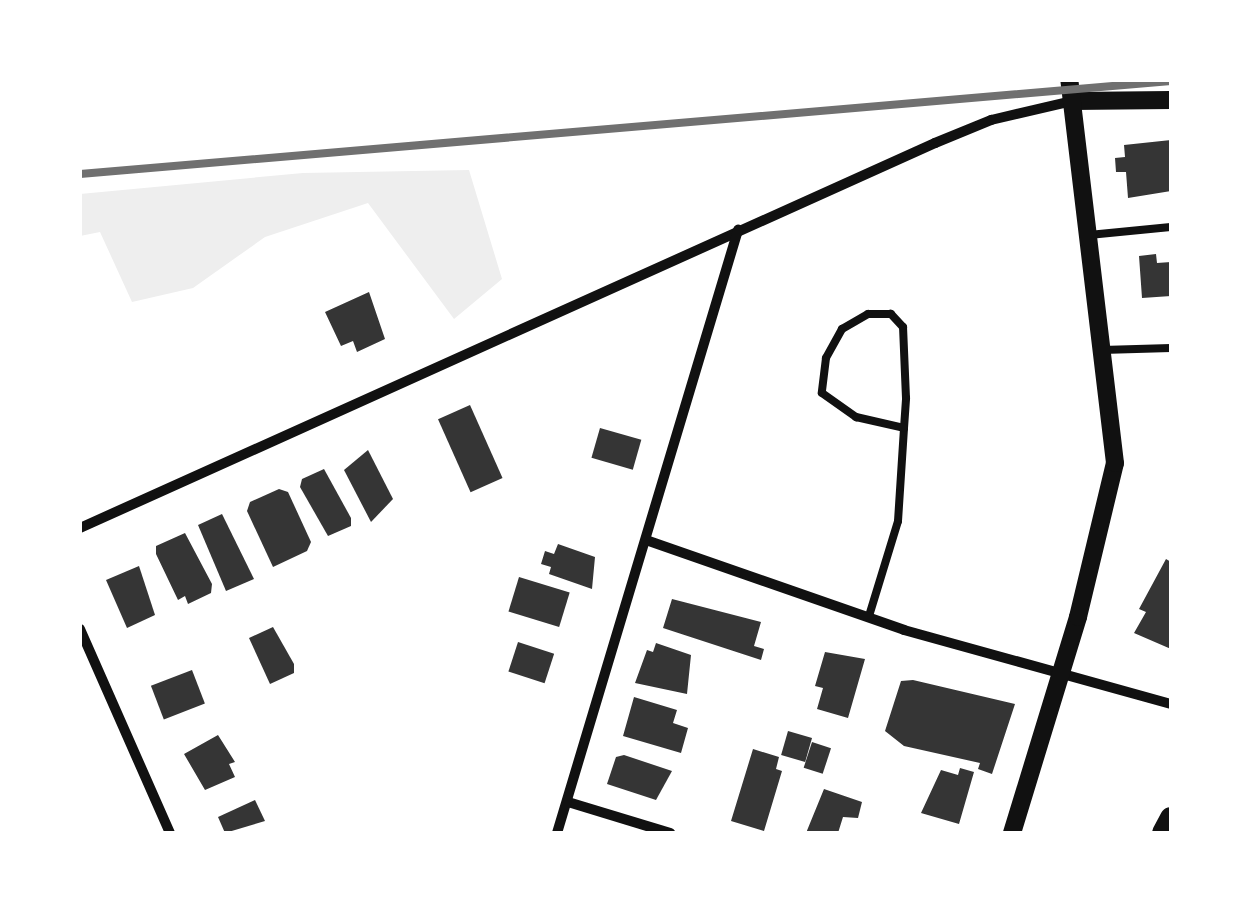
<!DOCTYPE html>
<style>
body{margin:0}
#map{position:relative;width:1251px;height:913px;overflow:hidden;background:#fff;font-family:Helvetica,sans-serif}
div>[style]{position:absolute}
.green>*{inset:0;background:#eee}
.building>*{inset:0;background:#353535;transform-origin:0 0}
.service>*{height:8px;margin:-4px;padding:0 4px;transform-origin:4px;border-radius:4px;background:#111}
.minor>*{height:10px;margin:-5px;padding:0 5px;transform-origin:5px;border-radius:5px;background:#111}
.tertiary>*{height:18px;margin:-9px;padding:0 9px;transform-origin:9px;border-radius:9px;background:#111}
.trunk>*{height:22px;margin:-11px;padding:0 11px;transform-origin:11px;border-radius:11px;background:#111}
.rail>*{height:8px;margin:-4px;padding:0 4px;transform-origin:4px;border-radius:4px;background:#707070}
span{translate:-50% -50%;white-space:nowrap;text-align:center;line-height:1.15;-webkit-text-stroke:8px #fff;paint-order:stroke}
.frame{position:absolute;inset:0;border:82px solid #fff;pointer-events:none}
</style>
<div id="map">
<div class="green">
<div style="clip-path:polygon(469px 170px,502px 279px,454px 319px,368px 203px,265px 237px,193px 288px,132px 302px,100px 232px,80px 236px,80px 194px,303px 173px)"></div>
</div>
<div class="building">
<div style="clip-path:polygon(1171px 140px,1171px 191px,1128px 198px,1126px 172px,1116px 172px,1115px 158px,1125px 157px,1124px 145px)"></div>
<div style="clip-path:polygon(1156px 254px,1157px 263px,1171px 262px,1171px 296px,1142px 298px,1139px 256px)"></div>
<div style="clip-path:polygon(369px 292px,385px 339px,357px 352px,353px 341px,341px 346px,325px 312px)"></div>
<div style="left:470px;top:405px;width:80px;height:35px;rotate:66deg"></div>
<div style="left:600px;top:428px;width:43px;height:31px;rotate:16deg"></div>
<div style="clip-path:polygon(368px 450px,393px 499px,371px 522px,344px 470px)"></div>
<div style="clip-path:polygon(324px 469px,351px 518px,351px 526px,328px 536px,300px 487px,302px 479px)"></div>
<div style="clip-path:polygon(279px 489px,288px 492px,311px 542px,307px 551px,273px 567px,247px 511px,250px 502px)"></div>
<div style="clip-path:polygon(222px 514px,254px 579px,226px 591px,198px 525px)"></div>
<div style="clip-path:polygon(185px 533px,212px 584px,211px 593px,188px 604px,185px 596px,178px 600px,156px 554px,156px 546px)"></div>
<div style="clip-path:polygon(558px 544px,595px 557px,592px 589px,549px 574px,551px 567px,541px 564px,545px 551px,554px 554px)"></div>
<div style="clip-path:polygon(1166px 559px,1171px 562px,1171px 649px,1134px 633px,1146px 612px,1139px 609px)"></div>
<div style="clip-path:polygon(139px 566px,155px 615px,127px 628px,106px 580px)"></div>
<div style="left:519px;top:577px;width:53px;height:36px;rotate:17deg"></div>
<div style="clip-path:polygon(672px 599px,761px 622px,754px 646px,764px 649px,761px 660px,663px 628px)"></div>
<div style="clip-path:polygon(273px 627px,294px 664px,294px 673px,270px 684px,249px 638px)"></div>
<div style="left:518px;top:642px;width:38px;height:31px;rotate:18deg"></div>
<div style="clip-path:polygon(656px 643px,691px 655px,687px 694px,635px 683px,647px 650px,653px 652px)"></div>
<div style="clip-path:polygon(825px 652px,865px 659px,848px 718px,817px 709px,823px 688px,815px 686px)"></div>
<div style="left:192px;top:670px;width:36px;height:44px;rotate:69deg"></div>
<div style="clip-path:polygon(913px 680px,1015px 704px,992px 774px,978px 769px,980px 763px,904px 746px,885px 731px,901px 681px)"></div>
<div style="clip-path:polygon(634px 697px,677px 710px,673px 723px,688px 728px,681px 753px,623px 736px)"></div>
<div style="left:788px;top:731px;width:25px;height:25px;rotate:16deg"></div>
<div style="clip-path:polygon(218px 735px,235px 762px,229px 764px,235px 777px,205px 790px,184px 754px)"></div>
<div style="left:812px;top:742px;width:20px;height:27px;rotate:18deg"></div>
<div style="clip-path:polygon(753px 749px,779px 757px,776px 769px,782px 771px,764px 831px,731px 821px)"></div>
<div style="clip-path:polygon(624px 755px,672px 771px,656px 800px,607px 784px,616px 757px)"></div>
<div style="clip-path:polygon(960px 768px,974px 772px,959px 824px,921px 813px,941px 770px,958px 775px)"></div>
<div style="clip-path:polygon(824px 789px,862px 802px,858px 818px,843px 817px,838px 833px,806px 833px)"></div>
<div style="clip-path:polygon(255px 800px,265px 821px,225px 833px,218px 817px)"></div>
</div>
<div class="service">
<div style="left:1089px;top:235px;width:82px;rotate:-5.6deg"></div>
<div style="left:1102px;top:350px;width:69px;rotate:-1.7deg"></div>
<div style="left:869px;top:616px;width:99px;rotate:-73deg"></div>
<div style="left:898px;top:521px;width:93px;rotate:-86.3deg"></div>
<div style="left:904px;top:428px;width:30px;rotate:-86deg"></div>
<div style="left:906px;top:398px;width:71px;rotate:-92.4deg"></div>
<div style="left:903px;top:327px;width:18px;rotate:-133deg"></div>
<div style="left:891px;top:314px;width:23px;rotate:180deg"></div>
<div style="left:868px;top:314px;width:30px;rotate:150deg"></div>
<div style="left:842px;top:329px;width:33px;rotate:119deg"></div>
<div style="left:826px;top:358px;width:35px;rotate:97deg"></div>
<div style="left:822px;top:393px;width:42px;rotate:35.2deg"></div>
<div style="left:856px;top:417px;width:49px;rotate:12.9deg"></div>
</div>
<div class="minor">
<div style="left:80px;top:528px;width:938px;rotate:-24.24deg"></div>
<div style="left:935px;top:143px;width:61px;rotate:-22.3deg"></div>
<div style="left:991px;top:120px;width:83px;rotate:-13.2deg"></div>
<div style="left:646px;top:540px;width:273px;rotate:19.2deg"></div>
<div style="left:904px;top:630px;width:277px;rotate:15.5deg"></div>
<div style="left:80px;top:629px;width:223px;rotate:66.2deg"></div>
<div style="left:568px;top:802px;width:107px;rotate:16.9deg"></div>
<div style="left:557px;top:833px;width:630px;rotate:-73.29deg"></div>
</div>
<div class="tertiary">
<div style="left:1072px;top:101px;width:99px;rotate:-0.6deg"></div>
<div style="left:1012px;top:833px;width:226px;rotate:-73deg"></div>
<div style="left:1078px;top:617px;width:158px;rotate:-76.5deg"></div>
<div style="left:1115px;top:463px;width:386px;rotate:-96.8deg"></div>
</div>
<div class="trunk">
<div style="left:1163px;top:833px;width:17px;rotate:-62deg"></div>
</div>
<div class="rail">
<div style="left:80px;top:174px;width:1095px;rotate:-4.87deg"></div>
</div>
<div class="frame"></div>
</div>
